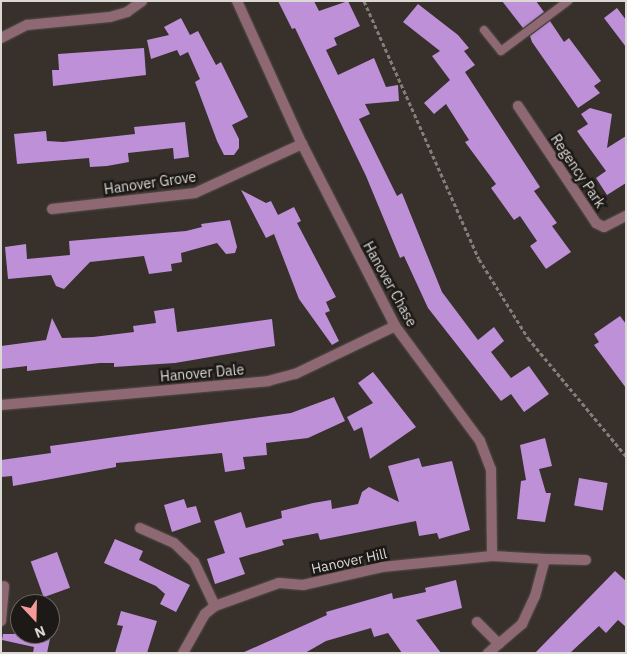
<!DOCTYPE html>
<style>
body{margin:0}
#map{position:relative;width:627px;height:654px;overflow:hidden;background:#37302b;font-family:"IBM Plex Sans",sans-serif}
div>[style]{position:absolute}
.building>*{inset:0;background:#bd90d7;transform-origin:0 0}
.path>*{height:3px;margin-top:-1.5px;transform-origin:0;background:repeating-linear-gradient(90deg,#847f7b 0 4px,transparent 0 6.5px)}
.roads{filter:drop-shadow(0 0 1px #554e49) drop-shadow(0 0 1px #554e49)}
.lane>*{height:8px;margin:-4px;padding:0 4px;transform-origin:4px;border-radius:4px;background:#8e6973}
.street>*{height:10px;margin:-5px;padding:0 5px;transform-origin:5px;border-radius:5px;background:#8e6973}
span{translate:-50% -50%;white-space:nowrap;text-align:center;line-height:1.15;-webkit-text-stroke:5px #1c1917;paint-order:stroke}
.street-label{font-size:14px;color:#dbd7d4}
.frame{position:absolute;inset:0;border:2px solid #dbd7d4;pointer-events:none}
.north{position:absolute;left:10px;top:594px;width:50px;height:50px;box-sizing:border-box;background:#1c1917;border:1px solid #686563;border-radius:50%;rotate:159deg;font-size:14px;font-weight:700;line-height:20px;text-align:center;color:#dbd7d4}
.north::after{content:'';display:block;margin:auto;width:18px;height:22px;background:#f59b9b;clip-path:polygon(50% 0,100% 100%,50% 72%,0 100%)}
</style>
<div id="map">
<div class="building">
<div style="clip-path:polygon(278px 1px,314px 1px,319px 11px,348px 1px,360px 26px,334px 38px,337px 45px,326px 50px,338px 75px,374px 58px,386px 87px,398px 85px,399px 101px,365px 104px,370px 114px,359px 119px,397px 196px,402px 193px,442px 292px,478px 340px,494px 327px,504px 341px,491px 352px,511px 378px,529px 366px,549px 394px,524px 412px,511px 394px,501px 401px,428px 308px,404px 256px,400px 258px,366px 176px,295px 28px,292px 29px)"></div>
<div style="clip-path:polygon(502px 1px,536px 1px,544px 12px,523px 28px)"></div>
<div style="clip-path:polygon(418px 4px,458px 35px,469px 48px,464px 51px,475px 65px,465px 72px,540px 187px,534px 191px,557px 223px,552px 226px,571px 252px,546px 269px,530px 246px,537px 241px,520px 216px,514px 220px,491px 188px,496px 184px,465px 142px,469px 140px,446px 104px,434px 114px,424px 103px,450px 80px,432px 56px,440px 51px,403px 22px)"></div>
<div style="clip-path:polygon(617px 8px,626px 20px,626px 47px,604px 18px)"></div>
<div style="clip-path:polygon(181px 18px,190px 35px,198px 31px,216px 65px,221px 62px,248px 117px,232px 125px,239px 139px,239px 148px,234px 155px,224px 155px,217px 141px,195px 82px,200px 79px,188px 52px,180px 56px,177px 50px,151px 59px,147px 40px,169px 35px,164px 27px)"></div>
<div style="clip-path:polygon(550px 21px,564px 42px,569px 38px,601px 81px,594px 86px,600px 93px,578px 108px,532px 42px,530px 36px)"></div>
<div style="clip-path:polygon(144px 48px,146px 75px,53px 86px,52px 70px,59px 70px,58px 54px)"></div>
<div style="clip-path:polygon(590px 108px,612px 114px,607px 148px,626px 136px,626px 183px,607px 195px,596px 178px,606px 171px,577px 131px,588px 124px,581px 114px)"></div>
<div style="clip-path:polygon(185px 122px,189px 157px,174px 159px,173px 148px,128px 153px,129px 162px,107px 166px,90px 167px,89px 158px,17px 164px,14px 134px,46px 131px,47px 141px,63px 142px,135px 134px,134px 127px)"></div>
<div style="clip-path:polygon(241px 190px,266px 203px,271px 201px,278px 215px,294px 207px,301px 221px,297px 223px,336px 297px,326px 302px,330px 311px,325px 313px,339px 341px,332px 345px,299px 299px,274px 234px,266px 238px)"></div>
<div style="clip-path:polygon(230px 220px,237px 247px,235px 253px,226px 254px,217px 243px,181px 253px,182px 262px,171px 264px,172px 271px,149px 274px,144px 256px,90px 262px,64px 289px,56px 286px,51px 275px,8px 279px,5px 247px,26px 244px,27px 259px,70px 255px,69px 241px,186px 231px,202px 227px,201px 224px)"></div>
<div style="clip-path:polygon(174px 308px,177px 332px,272px 319px,275px 346px,175px 363px,114px 367px,114px 363px,100px 363px,27px 371px,27px 366px,1px 369px,1px 346px,46px 340px,52px 318px,62px 338px,93px 337px,134px 332px,133px 326px,156px 323px,154px 311px)"></div>
<div style="clip-path:polygon(620px 316px,626px 324px,626px 388px,594px 345px,599px 342px,594px 334px)"></div>
<div style="clip-path:polygon(373px 372px,416px 427px,370px 459px,362px 427px,354px 431px,347px 417px,373px 403px,358px 383px)"></div>
<div style="clip-path:polygon(334px 397px,345px 421px,308px 438px,266px 443px,267px 455px,243px 457px,245px 469px,225px 472px,222px 453px,116px 463px,116px 467px,13px 486px,12px 476px,1px 477px,1px 460px,51px 453px,50px 446px,291px 413px)"></div>
<div style="clip-path:polygon(545px 438px,552px 466px,539px 469px,546px 493px,551px 493px,545px 522px,517px 519px,521px 481px,526px 480px,520px 445px)"></div>
<div style="clip-path:polygon(419px 458px,422px 467px,452px 461px,470px 530px,439px 539px,437px 533px,419px 536px,416px 521px,320px 540px,318px 533px,282px 540px,284px 545px,239px 558px,245px 574px,215px 584px,207px 559px,225px 553px,214px 521px,241px 512px,246px 528px,282px 518px,281px 511px,313px 503px,331px 500px,332px 509px,358px 504px,362px 492px,369px 487px,399px 502px,388px 466px)"></div>
<div style="left:579px;top:478px;width:29px;height:28px;rotate:10deg"></div>
<div style="clip-path:polygon(184px 499px,187px 508px,196px 506px,201px 522px,172px 532px,164px 505px)"></div>
<div style="clip-path:polygon(115px 539px,143px 551px,139px 560px,190px 585px,176px 612px,160px 604px,165px 594px,156px 586px,104px 563px)"></div>
<div style="left:57px;top:552px;width:38px;height:28px;rotate:70deg"></div>
<div style="clip-path:polygon(615px 571px,626px 581px,626px 627px,618px 620px,606px 633px,599px 626px,570px 653px,535px 653px)"></div>
<div style="clip-path:polygon(456px 580px,462px 608px,416px 620px,441px 653px,402px 653px,388px 633px,374px 637px,371px 628px,326px 641px,305px 653px,242px 653px,327px 615px,326px 612px,392px 593px,393px 599px,426px 592px,425px 588px)"></div>
<div style="clip-path:polygon(121px 611px,157px 621px,147px 653px,115px 653px,123px 626px,117px 625px)"></div>
<div style="clip-path:polygon(3px 634px,51px 634px,47px 653px,33px 653px,34px 647px,2px 640px)"></div>
</div>
<div class="path">
<div style="left:364px;top:1px;width:282px;rotate:66deg"></div>
<div style="left:479px;top:259px;width:93px;rotate:58.2deg"></div>
<div style="left:528px;top:338px;width:153px;rotate:50.3deg"></div>
</div>
<div class="roads">
<div class="lane">
<div style="left:484px;top:30px;width:27px;rotate:51deg"></div>
<div style="left:501px;top:51px;width:84px;rotate:-36.7deg"></div>
</div>
<div class="street">
<div style="left:237px;top:1px;width:157px;rotate:65.6deg"></div>
<div style="left:302px;top:144px;width:204px;rotate:62.9deg"></div>
<div style="left:395px;top:326px;width:143px;rotate:53.5deg"></div>
<div style="left:480px;top:441px;width:30px;rotate:69deg"></div>
<div style="left:491px;top:469px;width:87px;rotate:89.3deg"></div>
<div style="left:1px;top:38px;width:29px;rotate:-27deg"></div>
<div style="left:27px;top:25px;width:83px;rotate:-5.5deg"></div>
<div style="left:110px;top:17px;width:18px;rotate:-16deg"></div>
<div style="left:127px;top:12px;width:19px;rotate:-36deg"></div>
<div style="left:518px;top:106px;width:141px;rotate:56.3deg"></div>
<div style="left:596px;top:223px;width:9px;rotate:27deg"></div>
<div style="left:604px;top:227px;width:25px;rotate:-27deg"></div>
<div style="left:52px;top:209px;width:144px;rotate:-6.4deg"></div>
<div style="left:195px;top:193px;width:118px;rotate:-24.6deg"></div>
<div style="left:1px;top:405px;width:268px;rotate:-5.1deg"></div>
<div style="left:268px;top:381px;width:28px;rotate:-15deg"></div>
<div style="left:295px;top:374px;width:111px;rotate:-25.6deg"></div>
<div style="left:140px;top:528px;width:37px;rotate:24deg"></div>
<div style="left:174px;top:543px;width:28px;rotate:44deg"></div>
<div style="left:194px;top:562px;width:49px;rotate:64.5deg"></div>
<div style="left:545px;top:559px;width:41px;rotate:1.4deg"></div>
<div style="left:1px;top:621px;width:35px;rotate:-85deg"></div>
<div style="left:477px;top:622px;width:31px;rotate:45deg"></div>
<div style="left:183px;top:653px;width:45px;rotate:-60.6deg"></div>
<div style="left:205px;top:614px;width:13px;rotate:-39deg"></div>
<div style="left:215px;top:606px;width:68px;rotate:-19.8deg"></div>
<div style="left:279px;top:583px;width:24px;rotate:5deg"></div>
<div style="left:303px;top:585px;width:81px;rotate:-12.8deg"></div>
<div style="left:382px;top:567px;width:111px;rotate:-5.7deg"></div>
<div style="left:492px;top:556px;width:53px;rotate:3.2deg"></div>
<div style="left:545px;top:559px;width:38px;rotate:105deg"></div>
<div style="left:535px;top:596px;width:31px;rotate:115deg"></div>
<div style="left:522px;top:624px;width:45px;rotate:139.5deg"></div>
</div>
</div>
<div class="street-label">
<span style="left:578px;top:171px;rotate:56deg">Regency Park</span>
<span style="left:150px;top:183px;rotate:-8deg">Hanover Grove</span>
<span style="left:390px;top:284px;rotate:61deg">Hanover Chase</span>
<span style="left:202px;top:373px;rotate:-5deg">Hanover Dale</span>
<span style="left:349px;top:561px;rotate:-12deg">Hanover Hill</span>
</div>
<div class="frame"></div>
<div class="north">N</div>
</div>
